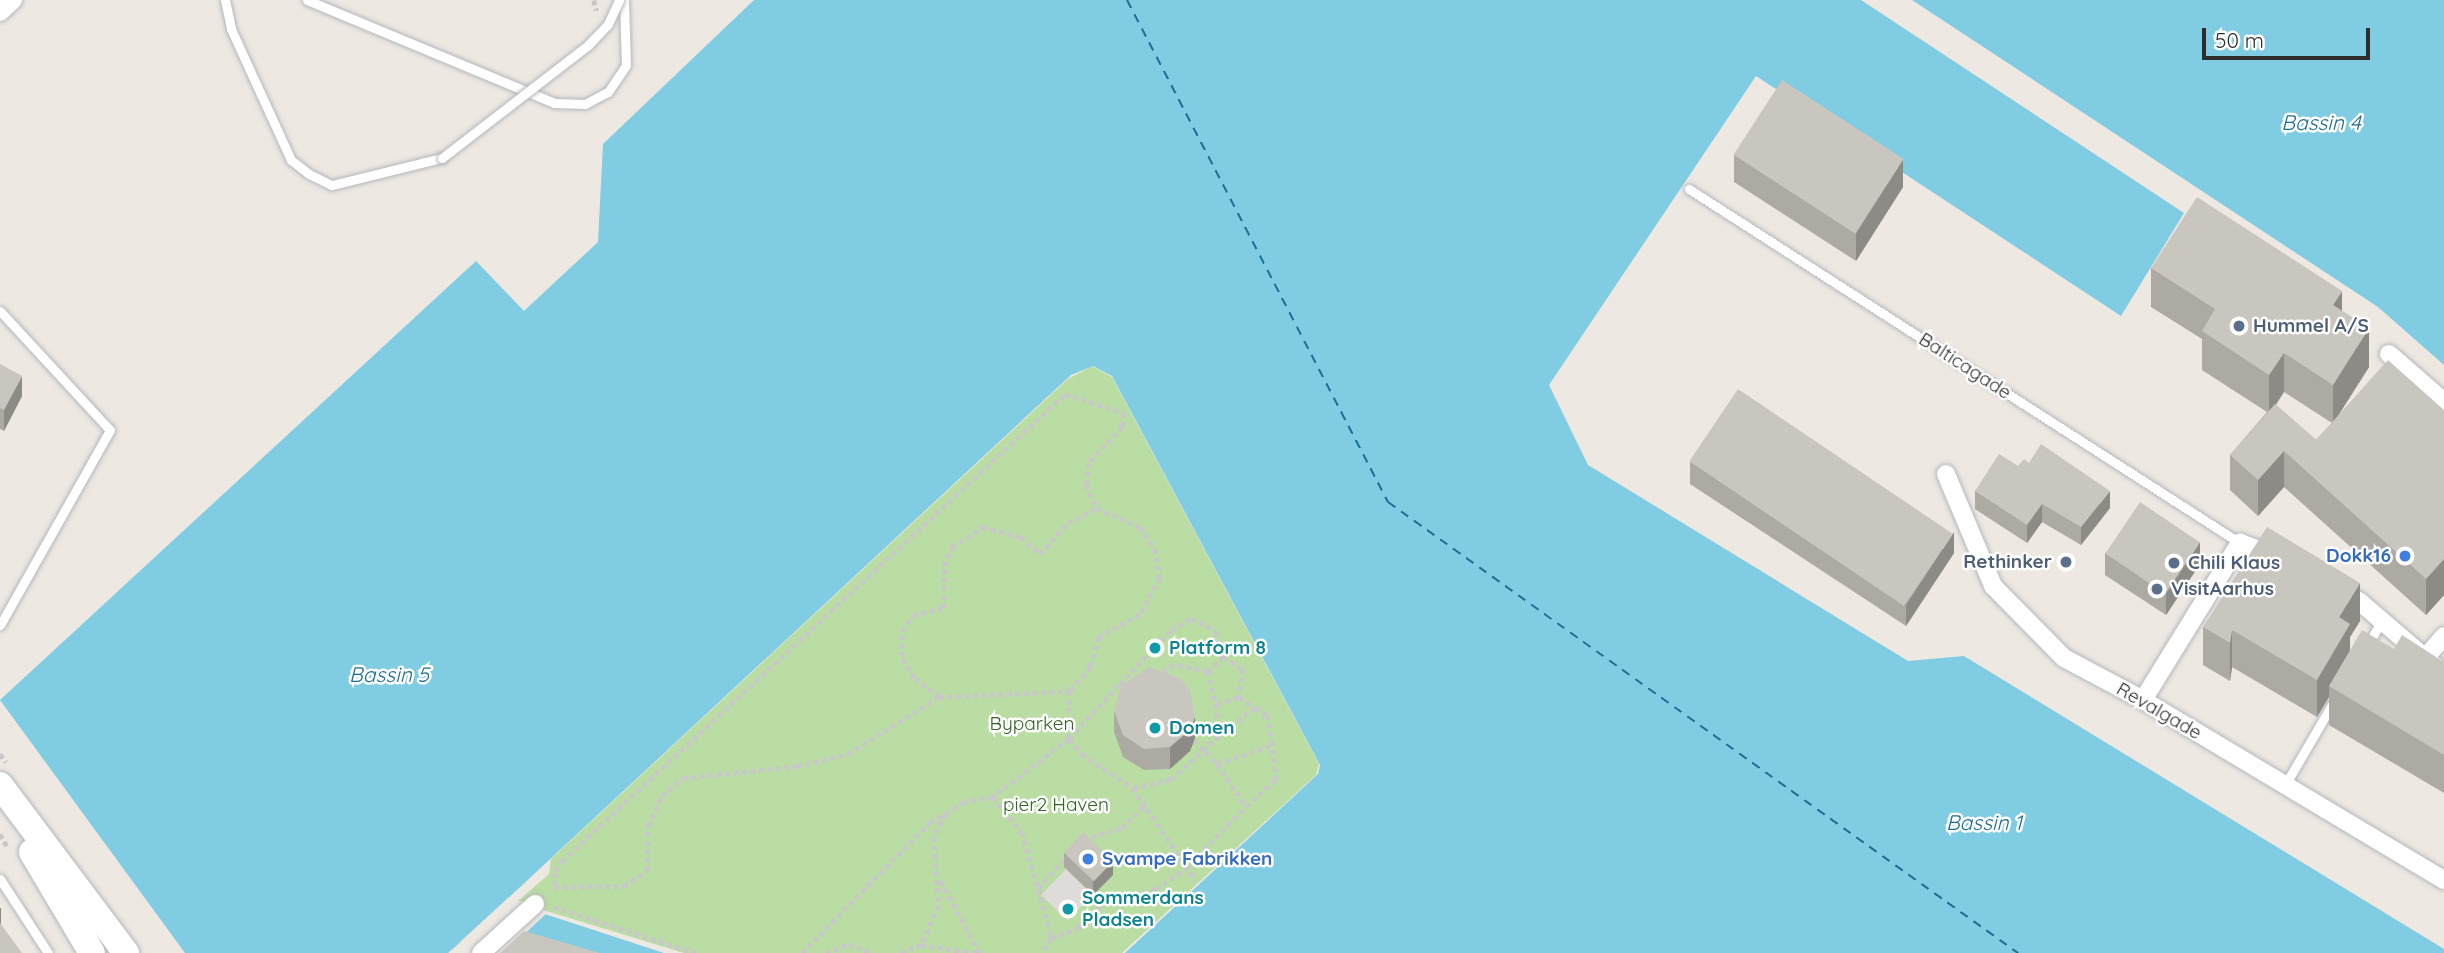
<!DOCTYPE html>
<style>
body{margin:0}
#map{position:relative;width:2444px;height:953px;overflow:hidden;background:#ede8e1;font-family:Quicksand,sans-serif}
div>[style]{position:absolute}
.green>*{inset:0;background:#badda4}
.plaza>*{inset:0;background:#dedbd8;transform-origin:0 0}
.water>*{inset:0;background:#80cce3}
.pier>*{inset:0;background:#ede8e1}
.ferry>*{height:2px;margin-top:-1px;transform-origin:0;background:repeating-linear-gradient(90deg,#1c6e92 0 9px,transparent 0 16px)}
.path>*{height:4.5px;margin-top:-2.25px;transform-origin:0;background:repeating-linear-gradient(90deg,#c8c8c8 0 5px,transparent 0 8.5px)}
.roads{filter:drop-shadow(0 0 2px #b5b7bf) drop-shadow(0 0 2px #b5b7bf)}
.lane>*{height:9px;margin:-4.5px;padding:0 4.5px;transform-origin:4.5px;border-radius:4.5px;background:#fff}
.street>*{height:18px;margin:-9px;padding:0 9px;transform-origin:9px;border-radius:9px;background:#fff}
.secondary>*{height:26px;margin:-13px;padding:0 13px;transform-origin:13px;border-radius:13px;background:#fff}
.bridges{filter:drop-shadow(0 0 2px #b5b7bf) drop-shadow(0 0 2px #b5b7bf)}
.lane-bridge>*{height:9px;margin:-4.5px;padding:0 4.5px;transform-origin:4.5px;border-radius:4.5px;background:#fff}
.wall>*{inset:0;background:#adaaa4}
.shaded-wall>*{inset:0;background:#8d8b86;transform-origin:0 0}
.building>*{inset:0;background:#c9c6bf;transform-origin:0 0}
.dots>*{width:19px;height:19px;translate:-50% -50%;box-sizing:border-box;border:4px solid #fff;border-radius:50%}
span{translate:-50% -50%;white-space:nowrap;text-align:center;line-height:1.15;-webkit-text-stroke:5px #fff;paint-order:stroke}
.service-label{font-size:19px;color:#4e5e75;font-weight:700}
.left{translate:0 -50%;text-align:left}
.right{translate:-100% -50%;text-align:right}
.street-label{font-size:19px;color:#2d2d2d}
.shop-label{font-size:19px;color:#366cbe;font-weight:700}
.culture-label{font-size:19px;color:#0d838f;font-weight:700}
.park-label{font-size:19px;color:#336423}
.water-label{font-size:21px;color:#1c6e92;font-style:italic}
.scale{position:absolute;left:2202px;top:28px;width:168px;height:32px;box-sizing:border-box;border:4px solid #2d2d2d;border-top:0;padding-left:9px;font-size:21px;line-height:24px;white-space:nowrap;color:#2d2d2d;-webkit-text-stroke:5px #fff;paint-order:stroke}
</style>
<div id="map">
<div class="green">
<div style="clip-path:polygon(1092px 366px,1112px 377px,1319px 764px,1316px 775px,1122px 953px,684px 953px,517px 902px,549px 874px,551px 859px,1068px 379px)"></div>
</div>
<div class="plaza">
<div style="left:1066px;top:869px;width:37px;height:36px;rotate:44deg"></div>
</div>
<div class="water">
<div style="clip-path:polygon(754px 0,1861px 0,2184px 213px,2121px 316px,1756px 76px,1549px 385px,1588px 465px,1908px 661px,1964px 656px,2444px 949px,2444px 953px,1125px 953px,1318px 774px,1320px 765px,1112px 376px,1093px 366px,1071px 375px,505px 901px,664px 953px,504px 953px,463px 940px,448px 953px,185px 953px,0 700px,476px 261px,524px 311px,598px 242px,603px 144px)"></div>
<div style="clip-path:polygon(1912px 0,2444px 0,2444px 365px,2378px 307px)"></div>
</div>
<div class="pier">
<div style="clip-path:polygon(509px 897px,548px 912px,504px 953px,460px 942px)"></div>
</div>
<div class="ferry">
<div style="left:1127px;top:0;width:566px;rotate:62.53deg"></div>
<div style="left:1388px;top:502px;width:775px;rotate:35.6deg"></div>
</div>
<div class="path">
<div style="left:594px;top:0;width:11px;rotate:75deg"></div>
<div style="left:1208px;top:672px;width:21px;rotate:-45deg"></div>
<div style="left:1223px;top:657px;width:23px;rotate:31deg"></div>
<div style="left:1243px;top:669px;width:28px;rotate:98deg"></div>
<div style="left:1239px;top:697px;width:19px;rotate:35deg"></div>
<div style="left:1120px;top:684px;width:74px;rotate:-46.6deg"></div>
<div style="left:1171px;top:630px;width:24px;rotate:-30deg"></div>
<div style="left:1192px;top:618px;width:27px;rotate:28deg"></div>
<div style="left:1216px;top:631px;width:27px;rotate:75deg"></div>
<div style="left:1127px;top:684px;width:8px;rotate:173deg"></div>
<div style="left:1119px;top:685px;width:74px;rotate:132.8deg"></div>
<div style="left:1069px;top:739px;width:20px;rotate:49deg"></div>
<div style="left:1082px;top:754px;width:61px;rotate:33.7deg"></div>
<div style="left:1133px;top:788px;width:112px;rotate:55.9deg"></div>
<div style="left:939px;top:697px;width:31px;rotate:-143deg"></div>
<div style="left:914px;top:678px;width:24px;rotate:-120deg"></div>
<div style="left:902px;top:657px;width:26px;rotate:-90deg"></div>
<div style="left:902px;top:631px;width:19px;rotate:-55deg"></div>
<div style="left:913px;top:615px;width:31px;rotate:-13deg"></div>
<div style="left:943px;top:608px;width:42px;rotate:-88.6deg"></div>
<div style="left:944px;top:566px;width:21px;rotate:-67deg"></div>
<div style="left:952px;top:547px;width:37px;rotate:-33deg"></div>
<div style="left:983px;top:527px;width:39px;rotate:15deg"></div>
<div style="left:1021px;top:537px;width:25px;rotate:42deg"></div>
<div style="left:1040px;top:554px;width:42px;rotate:-47.9deg"></div>
<div style="left:1068px;top:523px;width:33px;rotate:-27deg"></div>
<div style="left:1217px;top:704px;width:23px;rotate:-18deg"></div>
<div style="left:1194px;top:740px;width:33px;rotate:46deg"></div>
<div style="left:1217px;top:764px;width:58px;rotate:-19.1deg"></div>
<div style="left:1272px;top:745px;width:30px;rotate:-99deg"></div>
<div style="left:1267px;top:715px;width:14px;rotate:-150deg"></div>
<div style="left:1255px;top:708px;width:42px;rotate:141.8deg"></div>
<div style="left:0;top:754px;width:10px;rotate:53deg"></div>
<div style="left:1217px;top:764px;width:51px;rotate:55.4deg"></div>
<div style="left:1246px;top:806px;width:40px;rotate:-41deg"></div>
<div style="left:1276px;top:780px;width:35px;rotate:-97deg"></div>
<div style="left:1133px;top:788px;width:39px;rotate:-13deg"></div>
<div style="left:1171px;top:779px;width:67px;rotate:-42deg"></div>
<div style="left:1221px;top:734px;width:63px;rotate:-101.8deg"></div>
<div style="left:1208px;top:672px;width:35px;rotate:-168deg"></div>
<div style="left:1174px;top:665px;width:19px;rotate:144deg"></div>
<div style="left:993px;top:797px;width:45px;rotate:50.4deg"></div>
<div style="left:1022px;top:832px;width:94px;rotate:73.9deg"></div>
<div style="left:1048px;top:922px;width:16px;rotate:79deg"></div>
<div style="left:1051px;top:938px;width:17px;rotate:115deg"></div>
<div style="left:0;top:834px;width:16px;rotate:60deg"></div>
<div style="left:1083px;top:839px;width:41px;rotate:-15.8deg"></div>
<div style="left:1122px;top:828px;width:34px;rotate:-45deg"></div>
<div style="left:941px;top:881px;width:82px;rotate:61.6deg"></div>
<div style="left:554px;top:886px;width:15px;rotate:-86deg"></div>
<div style="left:555px;top:871px;width:12px;rotate:-55deg"></div>
<div style="left:562px;top:861px;width:686px;rotate:-42.87deg"></div>
<div style="left:1065px;top:394px;width:62px;rotate:17.9deg"></div>
<div style="left:1124px;top:413px;width:14px;rotate:94deg"></div>
<div style="left:1123px;top:427px;width:50px;rotate:133.4deg"></div>
<div style="left:1089px;top:463px;width:22px;rotate:98deg"></div>
<div style="left:1086px;top:485px;width:25px;rotate:64deg"></div>
<div style="left:1097px;top:508px;width:47px;rotate:23.8deg"></div>
<div style="left:1140px;top:527px;width:27px;rotate:56deg"></div>
<div style="left:1155px;top:549px;width:29px;rotate:80deg"></div>
<div style="left:1160px;top:578px;width:42px;rotate:118.4deg"></div>
<div style="left:1140px;top:615px;width:47px;rotate:151.8deg"></div>
<div style="left:1099px;top:637px;width:31px;rotate:105deg"></div>
<div style="left:1091px;top:667px;width:32px;rotate:131deg"></div>
<div style="left:554px;top:887px;width:70px;rotate:-0.8deg"></div>
<div style="left:624px;top:886px;width:27px;rotate:-33deg"></div>
<div style="left:647px;top:871px;width:45px;rotate:-88.7deg"></div>
<div style="left:648px;top:826px;width:33px;rotate:-65deg"></div>
<div style="left:662px;top:796px;width:28px;rotate:-41deg"></div>
<div style="left:683px;top:778px;width:115px;rotate:-6deg"></div>
<div style="left:797px;top:766px;width:52px;rotate:-13.2deg"></div>
<div style="left:848px;top:754px;width:107px;rotate:-32.1deg"></div>
<div style="left:939px;top:697px;width:131px;rotate:-2.6deg"></div>
<div style="left:1070px;top:691px;width:48px;rotate:91.2deg"></div>
<div style="left:1069px;top:739px;width:96px;rotate:142.7deg"></div>
<div style="left:993px;top:797px;width:29px;rotate:170deg"></div>
<div style="left:964px;top:802px;width:22px;rotate:146deg"></div>
<div style="left:946px;top:814px;width:26px;rotate:118deg"></div>
<div style="left:934px;top:837px;width:69px;rotate:85.9deg"></div>
<div style="left:939px;top:906px;width:43px;rotate:114.8deg"></div>
<div style="left:921px;top:945px;width:22px;rotate:158deg"></div>
<div style="left:1038px;top:888px;width:43px;rotate:-47.8deg"></div>
<div style="left:554px;top:907px;width:149px;rotate:17.9deg"></div>
<div style="left:1051px;top:938px;width:29px;rotate:-20deg"></div>
<div style="left:1078px;top:928px;width:34px;rotate:-45deg"></div>
<div style="left:1102px;top:904px;width:56px;rotate:-15.5deg"></div>
<div style="left:1156px;top:889px;width:37px;rotate:-35deg"></div>
<div style="left:1186px;top:868px;width:86px;rotate:-45.9deg"></div>
<div style="left:921px;top:945px;width:55px;rotate:8.4deg"></div>
<div style="left:802px;top:953px;width:183px;rotate:-45.7deg"></div>
<div style="left:930px;top:822px;width:16px;rotate:-27deg"></div>
<div style="left:826px;top:953px;width:25px;rotate:-21deg"></div>
<div style="left:849px;top:944px;width:24px;rotate:22deg"></div>
</div>
<div class="roads">
<div class="lane">
<div style="left:225px;top:0;width:30px;rotate:78deg"></div>
<div style="left:231px;top:29px;width:144px;rotate:65.4deg"></div>
<div style="left:291px;top:160px;width:23px;rotate:38deg"></div>
<div style="left:309px;top:174px;width:25px;rotate:26deg"></div>
<div style="left:332px;top:185px;width:113px;rotate:-13.8deg"></div>
<div style="left:307px;top:0;width:268px;rotate:22.6deg"></div>
<div style="left:554px;top:103px;width:31px;rotate:2deg"></div>
<div style="left:585px;top:104px;width:26px;rotate:-28deg"></div>
<div style="left:608px;top:92px;width:32px;rotate:-56deg"></div>
<div style="left:626px;top:65px;width:65px;rotate:-91.8deg"></div>
<div style="left:1689px;top:189px;width:655px;rotate:32.72deg"></div>
<div style="left:0;top:311px;width:162px;rotate:47.3deg"></div>
<div style="left:110px;top:430px;width:224px;rotate:119.4deg"></div>
<div style="left:2367px;top:646px;width:30px;rotate:-60deg"></div>
<div style="left:2285px;top:785px;width:95px;rotate:-59.7deg"></div>
<div style="left:0;top:879px;width:88px;rotate:57deg"></div>
</div>
<div class="street">
<div style="left:0;top:12px;width:18px;rotate:-43deg"></div>
<div style="left:2389px;top:354px;width:73px;rotate:41.1deg"></div>
<div style="left:1946px;top:474px;width:121px;rotate:67.2deg"></div>
<div style="left:1993px;top:586px;width:101px;rotate:45.4deg"></div>
<div style="left:2064px;top:658px;width:89px;rotate:28deg"></div>
<div style="left:2143px;top:700px;width:351px;rotate:30.9deg"></div>
<div style="left:2341px;top:591px;width:22px;rotate:30deg"></div>
<div style="left:2360px;top:602px;width:111px;rotate:40.6deg"></div>
<div style="left:2426px;top:657px;width:28px;rotate:-49deg"></div>
<div style="left:2143px;top:700px;width:185px;rotate:-58.3deg"></div>
<div style="left:2240px;top:543px;width:38px;rotate:20deg"></div>
<div style="left:481px;top:953px;width:73px;rotate:-42.2deg"></div>
</div>
<div class="secondary">
<div style="left:0;top:785px;width:210px;rotate:53.1deg"></div>
<div style="left:32px;top:852px;width:117px;rotate:59.3deg"></div>
</div>
</div>
<div class="bridges">
<div class="lane-bridge">
<div style="left:442px;top:158px;width:185px;rotate:-37.7deg"></div>
<div style="left:588px;top:45px;width:29px;rotate:-46deg"></div>
<div style="left:608px;top:24px;width:26px;rotate:-65deg"></div>
</div>
</div>
<div class="wall">
<div style="clip-path:polygon(1734px 155px,1903px 187px,1856px 261px,1734px 182px)"></div>
<div style="clip-path:polygon(evenodd,2151px 268px,2342px 310px,2369px 367px,2337px 417px,2444px 410px,2444px 595px,2426px 615px,2284px 487px,2258px 516px,2230px 490px,2230px 455px,2267px 412px,2202px 370px,2202px 339px,2151px 307px,2151px 268px,2284px 392px,2332px 423px,2316px 440px,2276px 405px,2284px 392px)"></div>
<div style="clip-path:polygon(0 364px,22px 396px,4px 431px,0 429px)"></div>
<div style="clip-path:polygon(1690px 462px,1954px 553px,1906px 626px,1690px 484px)"></div>
<div style="clip-path:polygon(2018px 466px,2110px 508px,2081px 545px,2042px 522px,2027px 543px,1975px 509px,1975px 491px)"></div>
<div style="clip-path:polygon(2105px 553px,2200px 564px,2166px 615px,2105px 575px)"></div>
<div style="clip-path:polygon(2360px 621px,2350px 637px,2350px 650px,2394px 649px,2444px 662px,2444px 793px,2329px 725px,2329px 697px,2317px 717px,2232px 667px,2230px 681px,2203px 665px,2203px 627px)"></div>
<div style="clip-path:polygon(1114px 711px,1195px 738px,1190px 751px,1170px 769px,1144px 770px,1123px 757px,1114px 732px)"></div>
<div style="clip-path:polygon(1064px 852px,1113px 875px,1093px 895px,1064px 867px)"></div>
</div>
<div class="shaded-wall">
<div style="clip-path:polygon(1903px 159px,1903px 187px,1856px 261px,1856px 234px)"></div>
<div style="clip-path:polygon(2342px 291px,2342px 330px,2333px 305px)"></div>
<div style="clip-path:polygon(2369px 328px,2369px 367px,2333px 424px,2333px 385px)"></div>
<div style="clip-path:polygon(2284px 353px,2284px 392px,2269px 414px,2269px 375px)"></div>
<div style="clip-path:polygon(22px 376px,22px 396px,4px 431px,4px 410px)"></div>
<div style="clip-path:polygon(2284px 451px,2284px 487px,2258px 516px,2258px 480px)"></div>
<div style="clip-path:polygon(2110px 491px,2110px 508px,2081px 545px,2081px 527px)"></div>
<div style="clip-path:polygon(2042px 504px,2042px 522px,2027px 543px,2027px 525px)"></div>
<div style="clip-path:polygon(1954px 532px,1954px 553px,1906px 626px,1906px 605px)"></div>
<div style="clip-path:polygon(2200px 542px,2200px 564px,2166px 615px,2166px 594px)"></div>
<div style="clip-path:polygon(2444px 559px,2444px 595px,2426px 615px,2426px 579px)"></div>
<div style="clip-path:polygon(2360px 583px,2360px 621px,2350px 637px,2350px 661px,2329px 686px,2329px 697px,2317px 717px,2317px 680px,2339px 617px)"></div>
<div style="clip-path:polygon(2232px 630px,2232px 667px,2230px 681px,2230px 643px)"></div>
<div style="clip-path:polygon(1195px 717px,1195px 738px,1190px 751px,1170px 769px,1170px 747px)"></div>
<div style="clip-path:polygon(1113px 861px,1113px 875px,1093px 895px,1093px 880px)"></div>
<div style="left:1px;top:908px;width:27px;height:1px;rotate:90deg"></div>
</div>
<div class="building">
<div style="left:1782px;top:80px;width:145px;height:89px;rotate:33deg"></div>
<div style="clip-path:polygon(2197px 197px,2342px 291px,2333px 305px,2369px 328px,2333px 385px,2284px 353px,2269px 375px,2202px 331px,2215px 309px,2151px 268px)"></div>
<div style="clip-path:polygon(2388px 360px,2444px 410px,2444px 559px,2426px 579px,2284px 451px,2258px 480px,2230px 455px,2275px 404px,2316px 440px)"></div>
<div style="clip-path:polygon(0 364px,22px 376px,4px 410px,0 408px)"></div>
<div style="left:1738px;top:389px;width:259px;height:87px;rotate:34deg"></div>
<div style="clip-path:polygon(2041px 444px,2110px 491px,2081px 527px,2042px 504px,2027px 525px,1975px 491px,1999px 454px,2018px 466px,2024px 459px,2029px 463px)"></div>
<div style="left:2140px;top:502px;width:72px;height:62px;rotate:34deg"></div>
<div style="clip-path:polygon(2267px 527px,2360px 583px,2339px 617px,2350px 624px,2317px 680px,2232px 630px,2230px 643px,2203px 627px)"></div>
<div style="clip-path:polygon(2362px 630px,2394px 649px,2402px 635px,2444px 662px,2444px 755px,2329px 686px)"></div>
<div style="clip-path:polygon(1149px 667px,1181px 679px,1190px 690px,1195px 717px,1190px 730px,1170px 747px,1144px 749px,1123px 735px,1114px 711px,1121px 686px)"></div>
<div style="left:1083px;top:832px;width:42px;height:28px;rotate:44deg"></div>
<div style="clip-path:polygon(0 923px,22px 953px,0 953px)"></div>
<div style="clip-path:polygon(524px 931px,600px 953px,500px 953px)"></div>
</div>
<div class="dots">
<div style="left:2239px;top:326px;background:#5c6f8a"></div>
<div style="left:2405px;top:556px;background:#3f7fe0"></div>
<div style="left:2066px;top:562px;background:#5c6f8a"></div>
<div style="left:2174px;top:563px;background:#5c6f8a"></div>
<div style="left:2157px;top:589px;background:#5c6f8a"></div>
<div style="left:1155px;top:648px;background:#0f9aa8"></div>
<div style="left:1155px;top:728px;background:#0f9aa8"></div>
<div style="left:1088px;top:859px;background:#3f7fe0"></div>
<div style="left:1068px;top:909px;background:#0f9aa8"></div>
</div>
<div class="service-label">
<span class="left" style="left:2253px;top:326px">Hummel A/S</span>
<span class="right" style="left:2052px;top:562px">Rethinker</span>
<span class="left" style="left:2188px;top:563px">Chili Klaus</span>
<span class="left" style="left:2171px;top:589px">VisitAarhus</span>
</div>
<div class="street-label">
<span style="left:1965px;top:366px;rotate:33deg">Balticagade</span>
<span style="left:2159px;top:711px;rotate:30deg">Revalgade</span>
</div>
<div class="shop-label">
<span class="right" style="left:2391px;top:556px">Dokk16</span>
<span class="left" style="left:1102px;top:859px">Svampe Fabrikken</span>
</div>
<div class="culture-label">
<span class="left" style="left:1169px;top:648px">Platform 8</span>
<span class="left" style="left:1169px;top:728px">Domen</span>
<span class="left" style="left:1082px;top:909px">Sommerdans<br>Pladsen</span>
</div>
<div class="park-label">
<span style="left:1032px;top:724px">Byparken</span>
<span style="left:1056px;top:805px">pier2 Haven</span>
</div>
<div class="water-label">
<span style="left:2321px;top:122px">Bassin 4</span>
<span style="left:389px;top:674px">Bassin 5</span>
<span style="left:1984px;top:822px">Bassin 1</span>
</div>
<div class="scale">50 m</div>
</div>
